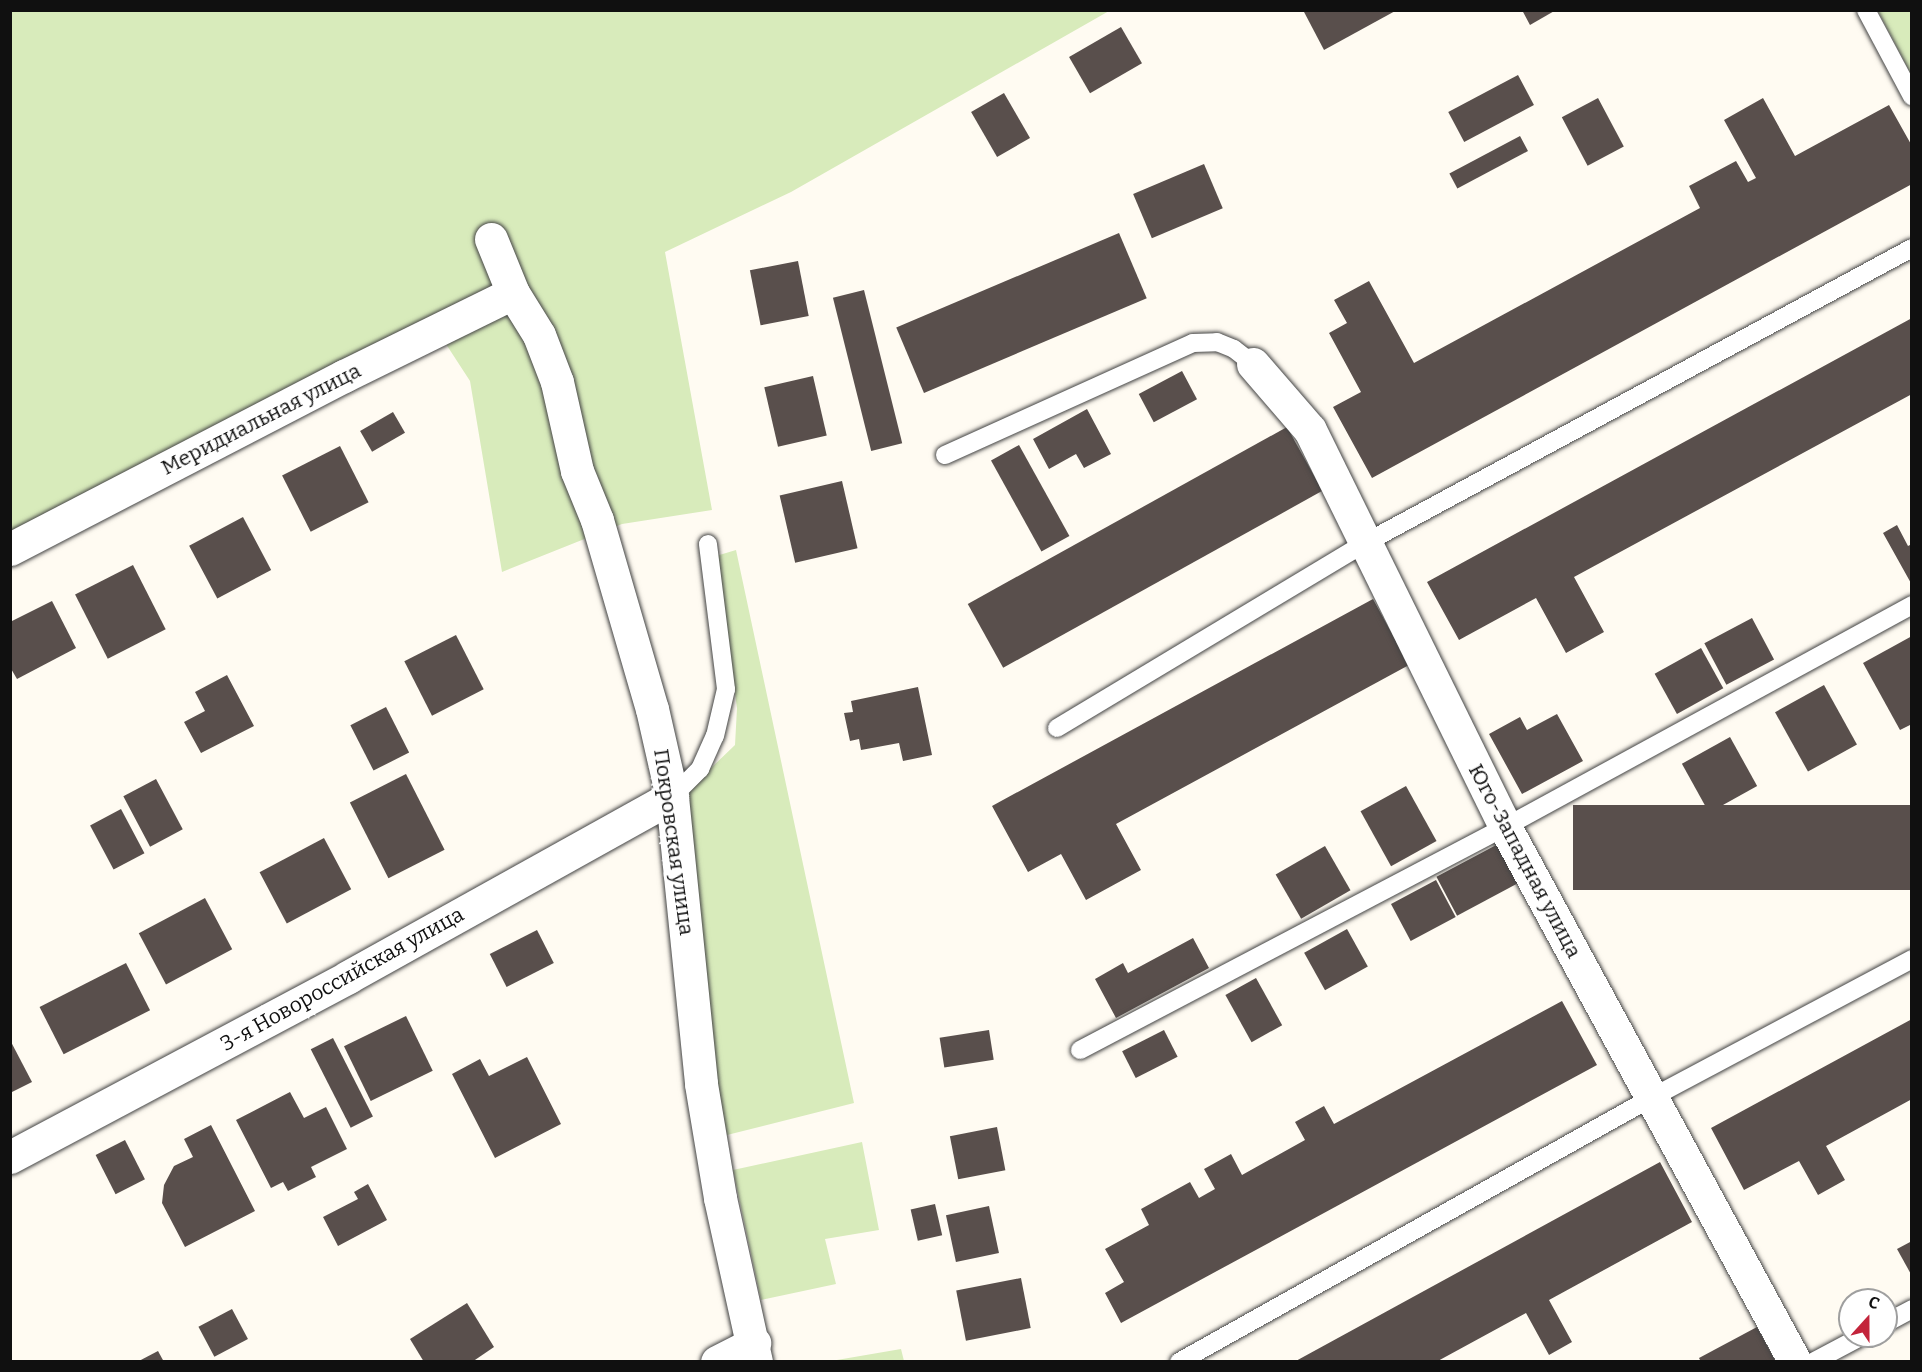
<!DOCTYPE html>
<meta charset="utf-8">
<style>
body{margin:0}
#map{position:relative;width:1922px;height:1372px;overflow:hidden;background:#fffbf2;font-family:Bitter,serif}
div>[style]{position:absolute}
.green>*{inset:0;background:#d8ebbb}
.building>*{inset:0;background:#594f4c;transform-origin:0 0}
.roads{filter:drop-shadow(0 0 2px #434343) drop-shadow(0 0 2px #434343)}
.lane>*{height:18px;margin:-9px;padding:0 9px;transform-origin:9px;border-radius:9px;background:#fff}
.street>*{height:33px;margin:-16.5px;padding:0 16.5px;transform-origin:16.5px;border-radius:16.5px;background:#fff}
span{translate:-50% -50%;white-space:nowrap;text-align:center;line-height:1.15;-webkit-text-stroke:6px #fff;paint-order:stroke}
.street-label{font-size:21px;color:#101010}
.frame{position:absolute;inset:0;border:12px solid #101010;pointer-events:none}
.north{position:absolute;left:1838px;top:1288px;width:60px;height:60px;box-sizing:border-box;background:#fff;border:2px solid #9f9f9f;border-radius:50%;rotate:21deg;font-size:16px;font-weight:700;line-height:24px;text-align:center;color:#101010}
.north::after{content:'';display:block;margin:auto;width:21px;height:27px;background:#c3243b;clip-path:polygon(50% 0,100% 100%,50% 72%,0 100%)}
</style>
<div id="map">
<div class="green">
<div style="clip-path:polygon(11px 11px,1109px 11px,791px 192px,665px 252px,712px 510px,622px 524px,502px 572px,470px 381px,429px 318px,11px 541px)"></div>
<div style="clip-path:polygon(1878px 11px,1911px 11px,1911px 74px)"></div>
<div style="clip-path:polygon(736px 550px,854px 1103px,727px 1135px,708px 1036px,684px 794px,735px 745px,737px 708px,716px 556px)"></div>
<div style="clip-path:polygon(862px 1142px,879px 1230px,825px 1239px,836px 1284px,761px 1300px,733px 1170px)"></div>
<div style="clip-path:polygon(901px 1349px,904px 1361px,831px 1361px)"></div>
</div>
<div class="building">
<div style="clip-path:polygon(1303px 10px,1397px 10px,1324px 50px)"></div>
<div style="clip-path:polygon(1522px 10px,1556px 10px,1530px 25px)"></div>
<div style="left:1121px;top:27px;width:42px;height:60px;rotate:60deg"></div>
<div style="left:1518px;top:75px;width:34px;height:79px;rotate:62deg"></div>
<div style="left:1004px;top:93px;width:52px;height:38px;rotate:60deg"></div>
<div style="left:1598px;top:98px;width:55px;height:41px;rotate:62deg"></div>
<div style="clip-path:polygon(1763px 98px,1795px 156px,1889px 105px,1912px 146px,1912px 184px,1372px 478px,1333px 407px,1361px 392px,1329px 333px,1347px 323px,1334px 300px,1369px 281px,1414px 363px,1700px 208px,1689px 186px,1736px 161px,1748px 182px,1756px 178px,1724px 120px)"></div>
<div style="left:1520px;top:136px;width:17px;height:80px;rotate:62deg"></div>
<div style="left:1204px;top:164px;width:48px;height:77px;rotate:67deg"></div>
<div style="left:1119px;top:233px;width:71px;height:242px;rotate:67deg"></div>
<div style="left:798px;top:261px;width:56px;height:49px;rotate:79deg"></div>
<div style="left:864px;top:290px;width:158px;height:32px;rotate:76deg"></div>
<div style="clip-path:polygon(1912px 318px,1912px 394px,1574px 577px,1604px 632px,1566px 653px,1536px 598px,1459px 640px,1427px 582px)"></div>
<div style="left:1182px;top:371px;width:32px;height:49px;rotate:62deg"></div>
<div style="left:813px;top:376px;width:61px;height:50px;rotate:77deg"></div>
<div style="clip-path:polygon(1087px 409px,1111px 454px,1084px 468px,1076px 454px,1049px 469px,1033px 439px)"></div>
<div style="left:393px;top:412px;width:24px;height:38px;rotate:60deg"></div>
<div style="left:1287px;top:427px;width:73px;height:365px;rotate:61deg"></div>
<div style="left:1019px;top:445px;width:104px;height:32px;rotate:61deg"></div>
<div style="left:340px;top:446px;width:63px;height:65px;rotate:63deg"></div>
<div style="left:842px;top:481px;width:69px;height:64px;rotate:77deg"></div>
<div style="left:243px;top:517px;width:60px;height:61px;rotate:62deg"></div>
<div style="clip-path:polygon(1897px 525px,1908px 546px,1912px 544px,1912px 585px,1883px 533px)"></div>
<div style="left:133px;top:565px;width:72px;height:65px;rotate:63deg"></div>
<div style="clip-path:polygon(1373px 599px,1409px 665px,1116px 824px,1141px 870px,1086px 900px,1061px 854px,1028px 872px,992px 806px)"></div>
<div style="clip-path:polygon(52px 601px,76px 648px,17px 679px,10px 667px,10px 622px)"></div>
<div style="left:1752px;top:618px;width:47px;height:54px;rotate:62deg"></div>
<div style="left:456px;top:635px;width:61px;height:58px;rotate:63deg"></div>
<div style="clip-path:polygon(1912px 636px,1912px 724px,1900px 730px,1863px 663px)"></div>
<div style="left:1701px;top:648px;width:46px;height:53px;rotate:61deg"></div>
<div style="clip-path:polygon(227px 675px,254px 726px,201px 753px,184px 722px,205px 711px,195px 692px)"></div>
<div style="left:1824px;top:685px;width:68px;height:56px;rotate:61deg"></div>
<div style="clip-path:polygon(918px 687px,932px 755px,903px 761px,899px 743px,861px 750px,859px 739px,850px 741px,844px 713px,853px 712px,851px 701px)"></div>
<div style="left:386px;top:707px;width:51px;height:40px;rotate:63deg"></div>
<div style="clip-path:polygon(1557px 714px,1583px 761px,1522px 794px,1489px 734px,1520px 717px,1527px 730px)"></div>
<div style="left:1730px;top:737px;width:56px;height:55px;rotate:61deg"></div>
<div style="left:406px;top:774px;width:85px;height:63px;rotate:63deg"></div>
<div style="left:156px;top:779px;width:57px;height:37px;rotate:62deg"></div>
<div style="left:1406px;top:786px;width:63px;height:52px;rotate:61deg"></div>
<div style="left:1912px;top:805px;width:85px;height:339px;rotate:90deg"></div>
<div style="left:121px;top:809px;width:50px;height:35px;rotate:62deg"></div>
<div style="left:324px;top:838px;width:58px;height:73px;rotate:62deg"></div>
<div style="left:1500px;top:843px;width:44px;height:72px;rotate:62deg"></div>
<div style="left:1325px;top:846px;width:51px;height:57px;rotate:60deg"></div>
<div style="left:1436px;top:880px;width:42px;height:51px;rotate:62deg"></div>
<div style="left:205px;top:898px;width:58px;height:75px;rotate:62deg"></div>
<div style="left:1347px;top:929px;width:43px;height:49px;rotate:61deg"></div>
<div style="left:537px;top:930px;width:37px;height:53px;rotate:63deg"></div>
<div style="clip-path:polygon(1193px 938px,1209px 968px,1116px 1018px,1095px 979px,1123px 963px,1128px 973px)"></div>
<div style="left:126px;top:963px;width:53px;height:97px;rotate:63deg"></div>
<div style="left:1256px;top:978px;width:54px;height:35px;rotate:61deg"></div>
<div style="clip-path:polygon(1562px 1001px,1597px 1065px,1121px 1323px,1105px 1293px,1124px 1282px,1105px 1249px,1149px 1225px,1141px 1209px,1190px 1182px,1199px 1198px,1215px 1189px,1204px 1169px,1231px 1154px,1242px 1175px,1305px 1140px,1295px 1122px,1324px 1106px,1334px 1124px)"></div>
<div style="left:406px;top:1016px;width:61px;height:69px;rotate:64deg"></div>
<div style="clip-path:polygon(1912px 1019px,1912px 1099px,1826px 1146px,1845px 1180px,1818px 1195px,1799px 1161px,1744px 1190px,1711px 1128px)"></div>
<div style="left:989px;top:1030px;width:30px;height:50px;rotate:81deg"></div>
<div style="left:1164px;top:1030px;width:30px;height:47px;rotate:63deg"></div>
<div style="left:333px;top:1038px;width:88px;height:25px;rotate:63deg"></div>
<div style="clip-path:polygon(10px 1040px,32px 1082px,10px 1093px)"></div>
<div style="clip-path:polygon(527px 1057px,561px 1124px,495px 1158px,452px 1074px,480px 1059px,489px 1076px)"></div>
<div style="clip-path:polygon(290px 1092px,304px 1118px,326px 1107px,347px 1149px,311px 1167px,316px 1177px,288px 1191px,283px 1182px,271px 1188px,236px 1120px)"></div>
<div style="clip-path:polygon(211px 1125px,255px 1211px,185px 1247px,162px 1203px,164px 1185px,174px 1166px,193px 1157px,184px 1139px)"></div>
<div style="left:997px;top:1127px;width:44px;height:48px;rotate:79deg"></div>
<div style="left:125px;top:1140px;width:44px;height:33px;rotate:63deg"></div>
<div style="clip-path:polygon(1660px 1162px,1692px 1222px,1549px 1300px,1572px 1342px,1549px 1355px,1526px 1313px,1436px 1362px,1294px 1362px)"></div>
<div style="clip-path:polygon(368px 1184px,387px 1220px,338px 1246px,323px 1217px,358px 1199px,354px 1192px)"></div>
<div style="left:935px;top:1204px;width:32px;height:25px;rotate:77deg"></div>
<div style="left:989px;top:1206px;width:48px;height:44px;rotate:78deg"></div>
<div style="clip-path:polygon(1912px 1241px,1912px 1276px,1897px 1249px)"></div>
<div style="left:1021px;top:1278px;width:51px;height:66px;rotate:79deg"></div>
<div style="clip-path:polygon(467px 1303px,494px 1347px,472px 1362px,424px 1362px,410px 1339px)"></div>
<div style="left:232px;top:1309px;width:34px;height:38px;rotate:62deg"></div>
<div style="clip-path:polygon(1757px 1327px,1776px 1362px,1701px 1362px,1699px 1358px)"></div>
<div style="clip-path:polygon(158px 1351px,164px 1362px,137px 1362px)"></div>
</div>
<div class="roads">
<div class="lane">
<div style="left:1866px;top:10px;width:98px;rotate:61.9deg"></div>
<div style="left:945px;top:455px;width:272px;rotate:-24.3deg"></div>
<div style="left:1193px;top:343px;width:24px;rotate:-2deg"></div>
<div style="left:1217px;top:342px;width:18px;rotate:22deg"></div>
<div style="left:1234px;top:349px;width:24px;rotate:38deg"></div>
<div style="left:1057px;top:728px;width:362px;rotate:-31deg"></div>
<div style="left:1367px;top:542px;width:619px;rotate:-28.34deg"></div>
<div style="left:672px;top:797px;width:40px;rotate:-45deg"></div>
<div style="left:700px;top:769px;width:36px;rotate:-66deg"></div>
<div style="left:715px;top:736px;width:48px;rotate:-76.8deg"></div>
<div style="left:726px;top:689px;width:146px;rotate:-97.1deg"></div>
<div style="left:1080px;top:1050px;width:480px;rotate:-27.7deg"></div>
<div style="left:1505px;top:827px;width:464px;rotate:-28.6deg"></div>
<div style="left:1886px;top:1323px;width:30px;rotate:-28deg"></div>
<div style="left:1179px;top:1362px;width:541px;rotate:-29.22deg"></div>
<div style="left:1651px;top:1098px;width:296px;rotate:-28deg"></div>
<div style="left:1813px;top:1362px;width:55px;rotate:-28deg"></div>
</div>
<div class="street">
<div style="left:491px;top:239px;width:58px;rotate:67.8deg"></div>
<div style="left:513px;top:293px;width:49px;rotate:58.2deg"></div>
<div style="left:539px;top:335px;width:50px;rotate:69deg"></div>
<div style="left:557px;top:382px;width:91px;rotate:77.3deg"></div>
<div style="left:577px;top:471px;width:53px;rotate:67.8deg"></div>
<div style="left:597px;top:520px;width:197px;rotate:73.8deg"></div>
<div style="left:652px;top:709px;width:90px;rotate:77.2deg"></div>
<div style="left:672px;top:797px;width:288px;rotate:84.2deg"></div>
<div style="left:701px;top:1084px;width:116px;rotate:80.5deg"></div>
<div style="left:720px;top:1198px;width:168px;rotate:77.6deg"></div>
<div style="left:1253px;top:364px;width:87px;rotate:49.2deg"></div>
<div style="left:1310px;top:430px;width:442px;rotate:63.8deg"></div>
<div style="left:1505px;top:827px;width:609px;rotate:61.54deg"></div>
<div style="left:10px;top:549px;width:376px;rotate:-27.4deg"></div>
<div style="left:344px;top:376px;width:188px;rotate:-26.2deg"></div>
<div style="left:10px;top:1157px;width:383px;rotate:-28deg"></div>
<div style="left:348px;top:977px;width:371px;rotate:-29.1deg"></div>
<div style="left:717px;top:1362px;width:42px;rotate:-27.2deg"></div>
</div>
</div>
<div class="street-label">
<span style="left:261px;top:419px;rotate:-27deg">Меридиальная улица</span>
<span style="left:674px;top:842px;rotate:82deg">Покровская улица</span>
<span style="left:1525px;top:861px;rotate:62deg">Юго-Западная улица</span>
<span style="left:342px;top:979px;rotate:-29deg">3-я Новороссийская улица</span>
</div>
<div class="frame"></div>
<div class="north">С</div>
</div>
